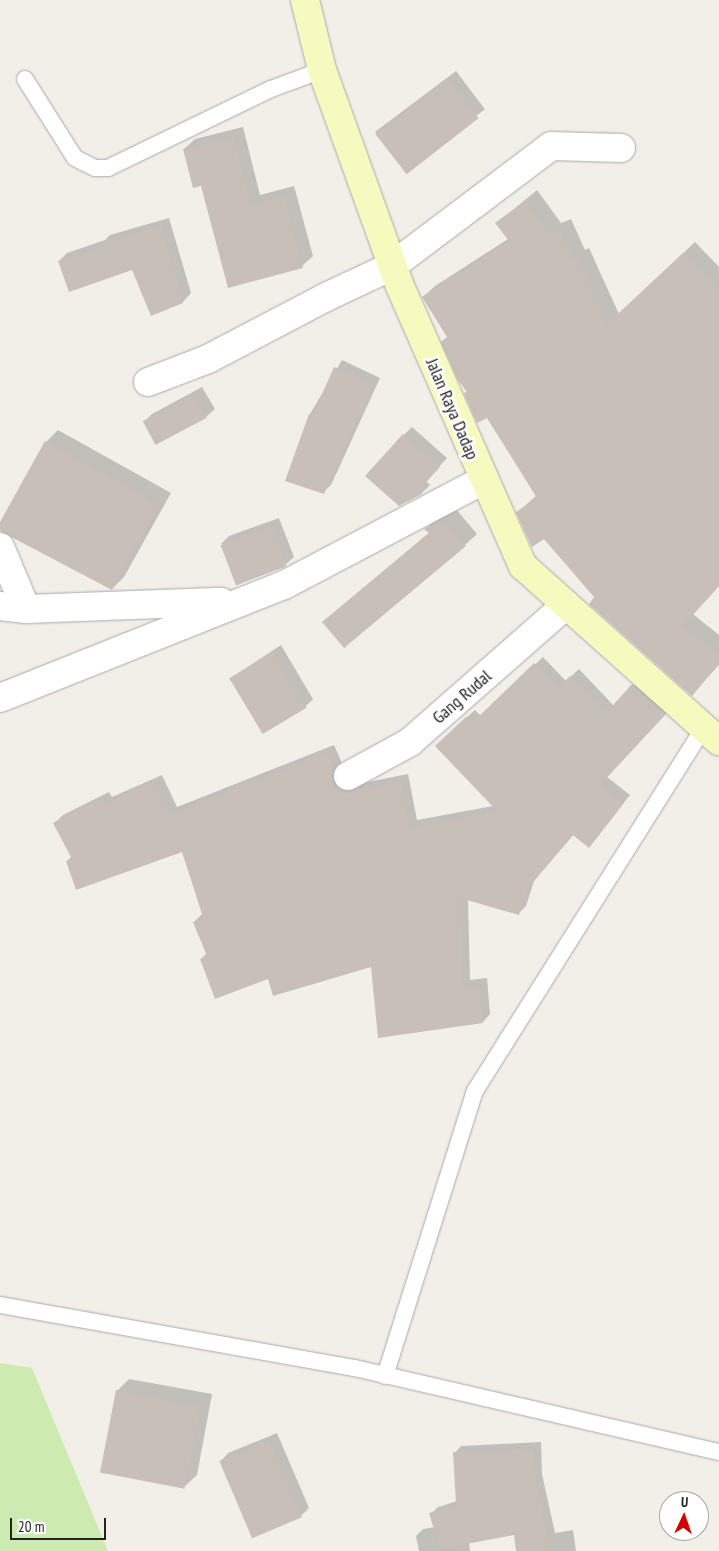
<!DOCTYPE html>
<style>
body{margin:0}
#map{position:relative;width:719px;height:1551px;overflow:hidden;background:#f2efe9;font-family:"PT Sans Narrow",sans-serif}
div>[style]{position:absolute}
.grass>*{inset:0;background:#cdebb0}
.shadow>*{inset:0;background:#0003;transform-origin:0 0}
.building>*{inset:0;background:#c7bfb8;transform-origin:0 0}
.roads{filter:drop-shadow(0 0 1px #a9a9a9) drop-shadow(0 0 1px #a9a9a9)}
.lane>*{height:16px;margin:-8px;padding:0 8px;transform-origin:8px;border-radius:8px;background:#fff}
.street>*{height:28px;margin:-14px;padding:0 14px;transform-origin:14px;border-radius:14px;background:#fff}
.secondary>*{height:28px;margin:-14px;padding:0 14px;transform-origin:14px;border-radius:14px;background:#f7fabf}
span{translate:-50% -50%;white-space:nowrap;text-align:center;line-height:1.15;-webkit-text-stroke:5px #fff;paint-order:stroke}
.street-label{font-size:18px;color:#222}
.north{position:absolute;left:659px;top:1491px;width:50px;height:50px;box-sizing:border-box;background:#fff;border:1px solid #a7a7a7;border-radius:50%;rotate:3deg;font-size:14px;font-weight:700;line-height:20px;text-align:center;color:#222}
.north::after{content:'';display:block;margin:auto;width:18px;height:22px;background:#d40000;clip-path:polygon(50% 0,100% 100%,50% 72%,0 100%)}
.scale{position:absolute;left:10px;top:1518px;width:96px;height:22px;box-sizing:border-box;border:2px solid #222;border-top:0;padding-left:6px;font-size:15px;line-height:18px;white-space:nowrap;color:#222;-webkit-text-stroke:4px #fff;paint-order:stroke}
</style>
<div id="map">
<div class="grass">
<div style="clip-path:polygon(0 1363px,32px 1368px,108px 1551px,0 1551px)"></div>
</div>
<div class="shadow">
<div style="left:456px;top:71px;width:48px;height:101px;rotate:53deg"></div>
<div style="clip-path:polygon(243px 127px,260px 195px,294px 186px,313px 256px,302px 266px,202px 184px,184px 149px,195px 139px)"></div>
<div style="clip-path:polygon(537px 190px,561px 223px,571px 219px,585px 250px,589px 248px,619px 314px,695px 242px,719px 267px,719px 586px,693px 614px,719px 635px,719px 665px,692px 694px,518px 512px,537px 495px,487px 417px,465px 393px,468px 391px,448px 337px,423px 297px,435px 286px,508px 239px,497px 223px)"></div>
<div style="clip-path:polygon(169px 218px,191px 293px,183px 302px,151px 314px,132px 268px,59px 261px,67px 253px,105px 240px,110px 235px)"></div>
<div style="clip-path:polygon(342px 360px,380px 378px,331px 485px,323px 492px,310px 414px)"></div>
<div style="clip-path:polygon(202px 387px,215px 409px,206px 417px,156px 444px,144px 422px,152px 414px)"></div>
<div style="clip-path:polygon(412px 427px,447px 458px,426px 481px,430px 485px,422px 493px,399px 505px,404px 435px)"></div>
<div style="clip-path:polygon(58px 430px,171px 493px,124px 577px,112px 589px,0 529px,46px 442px)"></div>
<div style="clip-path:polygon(455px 508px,477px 534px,465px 545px,323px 622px,430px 532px,426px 529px,438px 517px)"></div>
<div style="clip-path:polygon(279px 518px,294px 557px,285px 565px,221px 544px,229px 536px)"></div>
<div style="clip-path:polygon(281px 645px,313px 699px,305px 707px,231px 678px)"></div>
<div style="clip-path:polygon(543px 657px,566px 681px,579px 669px,614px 706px,641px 678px,672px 706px,607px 777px,630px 795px,589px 846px,574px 834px,534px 881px,526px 906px,518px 914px,468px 899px,470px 980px,487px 978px,490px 1014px,483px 1022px,372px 966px,201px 959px,207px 953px,194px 922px,202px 914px,183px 850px,67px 861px,72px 856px,55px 823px,63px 815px,109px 792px,112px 797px,162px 775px,177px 807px,334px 745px,341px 761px,341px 775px,352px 785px,408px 774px,417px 820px,493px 806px,444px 738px,475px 710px,481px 716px)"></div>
<div style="clip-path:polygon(129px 1379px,212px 1394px,197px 1475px,185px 1486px,117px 1391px)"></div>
<div style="clip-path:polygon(277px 1433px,309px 1508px,301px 1516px,220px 1462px,228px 1453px)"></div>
<div style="clip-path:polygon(541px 1442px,542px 1474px,555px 1533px,573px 1530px,576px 1551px,517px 1551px,515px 1534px,469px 1542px,470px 1551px,419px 1551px,416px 1536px,423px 1529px,435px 1527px,431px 1514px,438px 1507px,457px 1501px,455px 1453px,461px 1446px)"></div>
</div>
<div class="building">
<div style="left:447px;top:78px;width:51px;height:91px;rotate:52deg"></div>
<div style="clip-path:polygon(233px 137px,250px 205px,284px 196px,303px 268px,228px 288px,201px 186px,193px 188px,183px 149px)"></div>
<div style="clip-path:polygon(525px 201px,549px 234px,559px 229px,573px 260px,577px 258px,607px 324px,683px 253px,719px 290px,719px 586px,683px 626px,719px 655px,719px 664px,692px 696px,589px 604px,594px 597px,544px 539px,532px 547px,516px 512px,537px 498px,487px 418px,477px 423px,464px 393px,467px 392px,458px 380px,441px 342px,447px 337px,422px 297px,509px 241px,495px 223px)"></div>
<div style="clip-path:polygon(161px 225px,183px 303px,151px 316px,132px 270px,69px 292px,58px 261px,102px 246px,101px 243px)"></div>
<div style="clip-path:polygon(334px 367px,374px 385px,324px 494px,285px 481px,309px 414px,313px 415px)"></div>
<div style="left:194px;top:394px;width:27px;height:58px;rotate:62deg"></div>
<div style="clip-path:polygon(403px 434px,440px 467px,419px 490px,422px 494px,399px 506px,365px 476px)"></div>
<div style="clip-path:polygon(45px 441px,160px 505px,112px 590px,0 531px,0 522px)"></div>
<div style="clip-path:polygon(443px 519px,466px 546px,344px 648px,322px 622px,429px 533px,424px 529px)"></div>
<div style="left:271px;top:526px;width:43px;height:54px;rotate:69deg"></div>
<div style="left:273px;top:652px;width:65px;height:51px;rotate:59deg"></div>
<div style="clip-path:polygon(534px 663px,558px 688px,570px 676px,606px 713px,632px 684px,666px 714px,600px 785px,624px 803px,589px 848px,573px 835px,526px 890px,519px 915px,460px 898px,463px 987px,479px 985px,483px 1023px,378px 1038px,371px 967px,273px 996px,268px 979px,215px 999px,200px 959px,207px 956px,193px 922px,203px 917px,182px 852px,76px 890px,66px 861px,72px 859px,53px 823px,101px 799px,104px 804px,154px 782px,169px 814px,327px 752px,334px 770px,334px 783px,344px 793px,400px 781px,410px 827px,497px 811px,435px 746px,466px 717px,472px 723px)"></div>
<div style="left:116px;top:1390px;width:86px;height:84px;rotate:11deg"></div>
<div style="left:269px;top:1440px;width:84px;height:54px;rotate:67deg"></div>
<div style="clip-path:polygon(534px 1449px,536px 1482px,550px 1551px,516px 1551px,514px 1535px,440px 1549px,429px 1513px,456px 1505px,453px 1452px)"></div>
</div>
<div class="roads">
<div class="lane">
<div style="left:25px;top:79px;width:93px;rotate:57.7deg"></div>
<div style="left:75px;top:158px;width:22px;rotate:27deg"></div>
<div style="left:95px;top:168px;width:13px"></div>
<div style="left:108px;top:168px;width:181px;rotate:-25.9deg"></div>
<div style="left:271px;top:89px;width:54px;rotate:-20.4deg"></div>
<div style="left:0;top:1305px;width:361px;rotate:10.1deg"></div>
<div style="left:355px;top:1368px;width:374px;rotate:13deg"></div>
<div style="left:385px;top:1376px;width:299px;rotate:-72.5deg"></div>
<div style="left:475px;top:1091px;width:428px;rotate:-57.8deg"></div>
</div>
<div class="street">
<div style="left:148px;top:382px;width:64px;rotate:-21deg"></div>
<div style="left:208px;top:359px;width:131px;rotate:-27.7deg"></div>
<div style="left:324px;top:298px;width:75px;rotate:-25.2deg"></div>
<div style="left:392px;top:266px;width:199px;rotate:-37deg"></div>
<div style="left:551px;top:146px;width:70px;rotate:1.6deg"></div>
<div style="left:0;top:547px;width:67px;rotate:67.2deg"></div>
<div style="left:0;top:606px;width:26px;rotate:7deg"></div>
<div style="left:26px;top:609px;width:195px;rotate:-2.1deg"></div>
<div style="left:0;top:698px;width:306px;rotate:-21.7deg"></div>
<div style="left:284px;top:585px;width:225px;rotate:-27.8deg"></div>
<div style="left:348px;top:776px;width:71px;rotate:-28.7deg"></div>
<div style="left:410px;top:742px;width:208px;rotate:-41.3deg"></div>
</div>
<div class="secondary">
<div style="left:305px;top:0;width:72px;rotate:76.3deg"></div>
<div style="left:322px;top:70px;width:227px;rotate:70.2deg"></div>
<div style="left:399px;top:284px;width:308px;rotate:66.3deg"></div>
<div style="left:523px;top:566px;width:263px;rotate:41.8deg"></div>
</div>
</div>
<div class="street-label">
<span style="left:452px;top:409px;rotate:67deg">Jalan Raya Dadap</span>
<span style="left:462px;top:697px;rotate:-41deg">Gang Rudal</span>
</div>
<div class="north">U</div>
<div class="scale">20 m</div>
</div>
